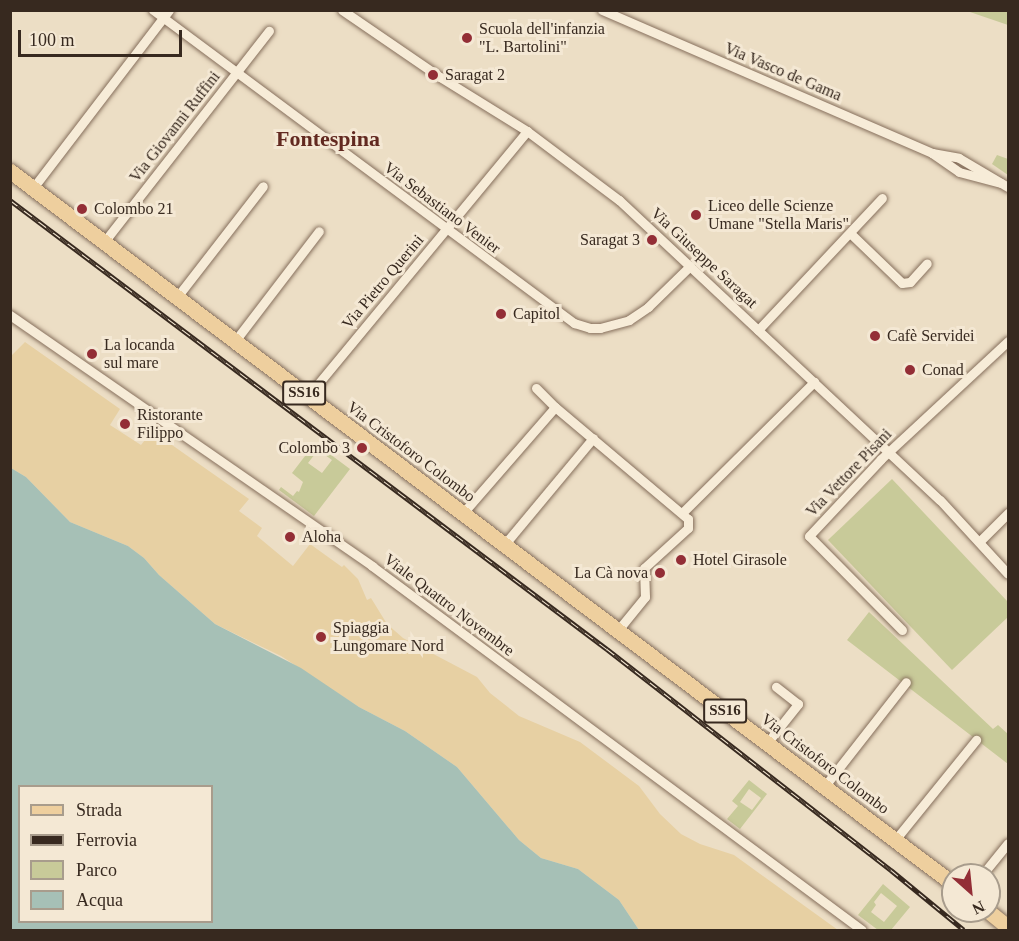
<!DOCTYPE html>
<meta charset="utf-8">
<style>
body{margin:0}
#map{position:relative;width:1019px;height:941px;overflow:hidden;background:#ecdec5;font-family:Georgia,serif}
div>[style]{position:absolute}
.green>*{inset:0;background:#c8ca99}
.sand>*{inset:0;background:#e7d0a3}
.water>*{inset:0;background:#a6c0b6}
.roads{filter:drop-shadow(0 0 2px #866f5c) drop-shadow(0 0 2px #866f5c)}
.street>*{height:9px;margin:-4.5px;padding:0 4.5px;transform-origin:4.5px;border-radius:4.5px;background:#f7ecd8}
.primary>*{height:15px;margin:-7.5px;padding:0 7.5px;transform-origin:7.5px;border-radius:7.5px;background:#eecf9e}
.rail>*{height:5px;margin-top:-2.5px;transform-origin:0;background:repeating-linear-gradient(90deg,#f4e8d4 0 9px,#37291f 0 18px);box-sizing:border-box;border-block:2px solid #37291f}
.dots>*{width:16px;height:16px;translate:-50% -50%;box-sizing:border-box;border:3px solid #f4e8d4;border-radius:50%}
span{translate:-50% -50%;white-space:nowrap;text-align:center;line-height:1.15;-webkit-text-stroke:6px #f4e8d4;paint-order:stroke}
.shield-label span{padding:2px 4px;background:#f4e8d4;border:2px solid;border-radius:4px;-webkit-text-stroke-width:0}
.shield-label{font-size:15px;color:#37291f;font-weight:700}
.poi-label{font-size:16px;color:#37291f}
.left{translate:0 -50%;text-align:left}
.right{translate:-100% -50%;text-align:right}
.street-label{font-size:16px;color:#37291f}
.district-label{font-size:22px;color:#622920;font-weight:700}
.frame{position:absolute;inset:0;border:12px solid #37291f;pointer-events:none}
.legend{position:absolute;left:18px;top:785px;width:195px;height:138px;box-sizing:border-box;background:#f4e8d4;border:2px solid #a89c8c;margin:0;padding:8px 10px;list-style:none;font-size:18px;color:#37291f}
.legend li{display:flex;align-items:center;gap:12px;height:30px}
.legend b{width:30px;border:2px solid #a89c8c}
.north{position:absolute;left:941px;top:863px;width:60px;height:60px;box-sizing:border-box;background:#f4e8d4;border:2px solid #a89c8c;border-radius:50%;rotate:153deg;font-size:16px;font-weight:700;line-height:24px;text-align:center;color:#37291f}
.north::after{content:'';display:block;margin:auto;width:21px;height:27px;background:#932e36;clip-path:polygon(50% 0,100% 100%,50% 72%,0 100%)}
.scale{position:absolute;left:18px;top:30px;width:164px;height:27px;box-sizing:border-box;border:3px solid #37291f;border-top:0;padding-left:8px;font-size:18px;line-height:21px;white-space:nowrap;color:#37291f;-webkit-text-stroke:4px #f4e8d4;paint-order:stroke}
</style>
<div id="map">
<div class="green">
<div style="clip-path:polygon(967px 11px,1008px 11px,1008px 25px)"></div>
<div style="clip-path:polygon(997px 155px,1008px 159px,1008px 175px,992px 164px)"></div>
<div style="clip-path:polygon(evenodd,315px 443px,350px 469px,314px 516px,279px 490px,281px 487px,293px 496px,297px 491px,299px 492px,303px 482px,292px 473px,315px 443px,318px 450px,332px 460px,322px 473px,308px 463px,318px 450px)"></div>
<div style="clip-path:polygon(892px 479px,1008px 602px,1008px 617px,952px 670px,828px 540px)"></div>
<div style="clip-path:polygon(869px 612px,993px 729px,998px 725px,1008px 734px,1008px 764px,847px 640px)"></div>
<div style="clip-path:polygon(evenodd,749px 780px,767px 794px,740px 829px,727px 819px,738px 806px,732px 801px,749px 780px,749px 789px,761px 798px,752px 810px,740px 802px,749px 789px)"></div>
<div style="clip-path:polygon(evenodd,883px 884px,910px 907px,891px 930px,878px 930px,858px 915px,883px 884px,881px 893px,897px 906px,884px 922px,871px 912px,876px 905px,874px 902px,881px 893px)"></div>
</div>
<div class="sand">
<div style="clip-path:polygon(25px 342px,120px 409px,110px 425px,141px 445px,152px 431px,249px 499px,239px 511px,262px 528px,257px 536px,293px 566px,310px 544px,342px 567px,344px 565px,358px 579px,367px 600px,371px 598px,387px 624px,403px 638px,477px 677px,490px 693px,519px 716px,580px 742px,639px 786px,660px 814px,681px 834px,700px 844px,734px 855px,838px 930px,639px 930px,619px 900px,578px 869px,541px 858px,519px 840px,457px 767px,405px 731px,359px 707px,281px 656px,215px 624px,159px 575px,144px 558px,128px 546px,70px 522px,26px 477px,11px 468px,10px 357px)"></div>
</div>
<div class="water">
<div style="clip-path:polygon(evenodd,11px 468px,26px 477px,70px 522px,128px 546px,144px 558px,159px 575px,215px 624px,301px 668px,359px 707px,405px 731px,457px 767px,519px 840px,541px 858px,578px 869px,619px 900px,639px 930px,11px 930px,11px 468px,20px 786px,212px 786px,212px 922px,20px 922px,20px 786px)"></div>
</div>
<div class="roads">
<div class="street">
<div style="left:153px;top:10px;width:525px;rotate:36.63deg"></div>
<div style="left:574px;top:323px;width:17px;rotate:17deg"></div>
<div style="left:590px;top:328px;width:10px"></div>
<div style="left:600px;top:328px;width:30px;rotate:-15deg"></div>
<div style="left:629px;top:320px;width:23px;rotate:-34deg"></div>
<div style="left:648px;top:307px;width:59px;rotate:-44.3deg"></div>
<div style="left:342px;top:10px;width:119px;rotate:34.4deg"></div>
<div style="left:440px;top:77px;width:102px;rotate:31.8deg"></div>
<div style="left:527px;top:131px;width:115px;rotate:36.9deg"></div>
<div style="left:619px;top:200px;width:439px;rotate:43.1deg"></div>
<div style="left:940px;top:500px;width:100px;rotate:47.4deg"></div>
<div style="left:602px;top:10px;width:360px;rotate:23.4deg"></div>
<div style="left:932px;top:153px;width:33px;rotate:35deg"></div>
<div style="left:959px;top:172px;width:43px;rotate:14.7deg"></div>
<div style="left:932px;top:153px;width:27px;rotate:10deg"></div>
<div style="left:959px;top:158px;width:57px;rotate:30.6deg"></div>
<div style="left:33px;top:188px;width:224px;rotate:-52.6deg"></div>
<div style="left:850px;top:233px;width:72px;rotate:43.9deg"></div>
<div style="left:902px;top:283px;width:8px;rotate:-7deg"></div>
<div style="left:910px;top:282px;width:25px;rotate:-48deg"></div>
<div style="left:104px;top:242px;width:268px;rotate:-52deg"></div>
<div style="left:177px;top:297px;width:140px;rotate:-52.2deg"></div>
<div style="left:10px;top:315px;width:441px;rotate:34.7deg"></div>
<div style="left:372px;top:566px;width:610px;rotate:36.61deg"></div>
<div style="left:758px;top:330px;width:181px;rotate:-46.8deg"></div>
<div style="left:235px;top:341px;width:138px;rotate:-52.6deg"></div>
<div style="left:536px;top:388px;width:27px;rotate:45deg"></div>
<div style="left:308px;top:396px;width:344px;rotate:-50.4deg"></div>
<div style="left:683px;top:512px;width:185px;rotate:-44.8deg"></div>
<div style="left:463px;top:513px;width:140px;rotate:-49deg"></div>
<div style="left:555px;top:407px;width:174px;rotate:40.1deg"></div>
<div style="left:688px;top:519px;width:9px;rotate:90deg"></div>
<div style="left:688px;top:528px;width:59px;rotate:137.7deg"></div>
<div style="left:644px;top:568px;width:29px;rotate:88deg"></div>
<div style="left:645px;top:597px;width:43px;rotate:129.3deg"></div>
<div style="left:980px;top:541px;width:40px;rotate:-45deg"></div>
<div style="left:504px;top:545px;width:139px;rotate:-50.2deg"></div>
<div style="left:902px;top:630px;width:132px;rotate:-134.7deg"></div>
<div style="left:809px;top:536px;width:105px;rotate:-46.9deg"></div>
<div style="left:881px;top:459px;width:173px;rotate:-42.9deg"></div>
<div style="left:767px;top:743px;width:50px;rotate:-51.5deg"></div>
<div style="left:798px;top:704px;width:28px;rotate:-142deg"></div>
<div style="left:824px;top:787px;width:133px;rotate:-52deg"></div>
<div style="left:895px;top:840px;width:129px;rotate:-51deg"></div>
<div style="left:982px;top:875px;width:41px;rotate:-50.9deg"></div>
</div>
<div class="primary">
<div style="left:10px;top:171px;width:1182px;rotate:37.09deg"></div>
<div style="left:988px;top:911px;width:26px;rotate:39deg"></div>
</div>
</div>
<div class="rail">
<div style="left:10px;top:200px;width:747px;rotate:36.95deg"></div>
<div style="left:607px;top:649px;width:360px;rotate:37.9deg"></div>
<div style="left:891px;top:870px;width:94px;rotate:39.4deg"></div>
</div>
<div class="dots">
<div style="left:467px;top:38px;background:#932e36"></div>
<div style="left:433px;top:75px;background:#932e36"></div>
<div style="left:82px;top:209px;background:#932e36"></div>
<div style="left:696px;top:215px;background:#932e36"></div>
<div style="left:652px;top:240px;background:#932e36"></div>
<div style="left:501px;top:314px;background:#932e36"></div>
<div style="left:875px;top:336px;background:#932e36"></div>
<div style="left:92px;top:354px;background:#932e36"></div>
<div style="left:910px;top:370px;background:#932e36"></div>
<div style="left:125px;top:424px;background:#932e36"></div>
<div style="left:362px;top:448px;background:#932e36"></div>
<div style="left:290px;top:537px;background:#932e36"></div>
<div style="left:681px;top:560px;background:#932e36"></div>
<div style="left:660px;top:573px;background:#932e36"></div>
<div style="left:321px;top:637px;background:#932e36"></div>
</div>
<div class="shield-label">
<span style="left:304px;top:393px">SS16</span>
<span style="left:725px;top:711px">SS16</span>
</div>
<div class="poi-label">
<span class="left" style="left:479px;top:38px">Scuola dell'infanzia<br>"L. Bartolini"</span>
<span class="left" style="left:445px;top:75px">Saragat 2</span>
<span class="left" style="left:708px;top:215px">Liceo delle Scienze<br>Umane "Stella Maris"</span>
<span class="left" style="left:94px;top:209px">Colombo 21</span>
<span class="right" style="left:640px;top:240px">Saragat 3</span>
<span class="left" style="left:513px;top:314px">Capitol</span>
<span class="left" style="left:887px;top:336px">Cafè Servidei</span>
<span class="left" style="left:104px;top:354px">La locanda<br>sul mare</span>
<span class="left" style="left:922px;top:370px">Conad</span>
<span class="left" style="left:137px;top:424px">Ristorante<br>Filippo</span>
<span class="right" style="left:350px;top:448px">Colombo 3</span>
<span class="left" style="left:302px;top:537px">Aloha</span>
<span class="left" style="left:693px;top:560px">Hotel Girasole</span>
<span class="right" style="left:648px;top:573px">La Cà nova</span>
<span class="left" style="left:333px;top:637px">Spiaggia<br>Lungomare Nord</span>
</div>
<div class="street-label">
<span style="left:783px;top:72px;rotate:23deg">Via Vasco de Gama</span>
<span style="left:175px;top:127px;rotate:-52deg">Via Giovanni Ruffini</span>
<span style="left:442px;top:208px;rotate:37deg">Via Sebastiano Venier</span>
<span style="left:704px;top:258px;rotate:43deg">Via Giuseppe Saragat</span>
<span style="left:383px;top:282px;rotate:-50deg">Via Pietro Querini</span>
<span style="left:411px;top:452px;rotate:37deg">Via Cristoforo Colombo</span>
<span style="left:849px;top:473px;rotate:-46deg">Via Vettore Pisani</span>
<span style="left:449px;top:605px;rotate:37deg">Viale Quattro Novembre</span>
<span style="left:825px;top:764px;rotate:37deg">Via Cristoforo Colombo</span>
</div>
<div class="district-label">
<span style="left:328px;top:139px">Fontespina</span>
</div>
<div class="frame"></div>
<ul class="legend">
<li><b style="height:8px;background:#eecf9e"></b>Strada</li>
<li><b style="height:8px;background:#37291f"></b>Ferrovia</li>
<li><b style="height:16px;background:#c8ca99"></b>Parco</li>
<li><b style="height:16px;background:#a6c0b6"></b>Acqua</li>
</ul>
<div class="north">N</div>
<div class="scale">100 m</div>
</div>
